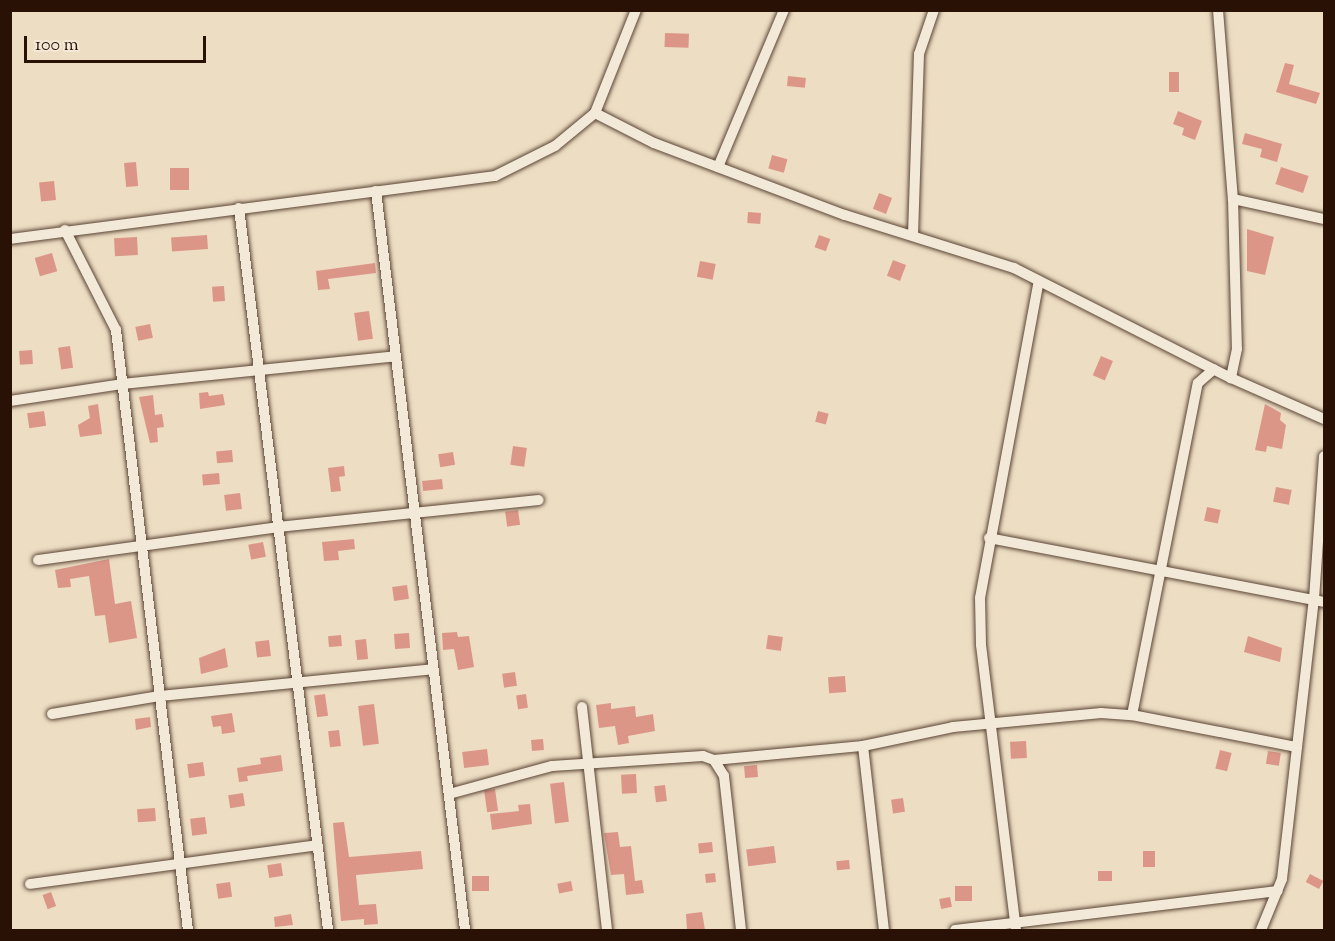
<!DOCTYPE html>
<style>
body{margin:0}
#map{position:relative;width:1335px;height:941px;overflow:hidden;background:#edddc3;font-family:"Sorts Mill Goudy",serif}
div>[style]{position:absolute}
.building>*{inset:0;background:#db9688;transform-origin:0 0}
.roads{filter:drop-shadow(0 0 2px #5a4434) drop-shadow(0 0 2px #5a4434)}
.minor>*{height:10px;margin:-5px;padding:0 5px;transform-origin:5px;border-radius:5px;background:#f3e9d8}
span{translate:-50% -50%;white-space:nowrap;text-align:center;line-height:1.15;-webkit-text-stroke:4.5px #f3e9d8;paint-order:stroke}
.frame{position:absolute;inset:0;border:12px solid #291105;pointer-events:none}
.scale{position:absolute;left:24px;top:36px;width:182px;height:27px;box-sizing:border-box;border:3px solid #291105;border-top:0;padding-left:8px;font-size:18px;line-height:21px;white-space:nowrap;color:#291105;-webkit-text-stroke:4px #f3e9d8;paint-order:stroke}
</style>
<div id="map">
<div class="building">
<div style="left:665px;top:33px;width:24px;height:14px;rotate:2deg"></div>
<div style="clip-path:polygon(1285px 63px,1294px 65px,1289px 84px,1320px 93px,1316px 104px,1276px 92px)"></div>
<div style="left:1169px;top:72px;width:10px;height:20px"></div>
<div style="left:788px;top:76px;width:18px;height:10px;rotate:6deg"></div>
<div style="clip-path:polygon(1178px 111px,1202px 121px,1195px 140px,1182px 135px,1184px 128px,1173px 124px)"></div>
<div style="clip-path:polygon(1245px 133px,1282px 144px,1277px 162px,1260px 157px,1262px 149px,1242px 144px)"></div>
<div style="left:772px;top:155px;width:16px;height:14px;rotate:15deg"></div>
<div style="left:136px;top:162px;width:24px;height:12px;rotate:85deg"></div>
<div style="left:1281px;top:167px;width:29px;height:18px;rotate:18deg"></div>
<div style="left:170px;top:168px;width:19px;height:22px"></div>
<div style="left:54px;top:181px;width:19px;height:15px;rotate:84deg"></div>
<div style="left:879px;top:193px;width:14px;height:17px;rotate:21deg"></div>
<div style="left:748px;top:212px;width:13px;height:11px;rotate:4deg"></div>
<div style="clip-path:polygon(1247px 229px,1274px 237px,1265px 275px,1247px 271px)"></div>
<div style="left:207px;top:235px;width:14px;height:36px;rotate:86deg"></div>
<div style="left:819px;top:235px;width:12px;height:13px;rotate:20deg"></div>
<div style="left:137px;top:237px;width:18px;height:23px;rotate:87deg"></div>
<div style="left:52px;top:253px;width:19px;height:18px;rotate:74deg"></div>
<div style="left:893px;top:260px;width:14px;height:17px;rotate:21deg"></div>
<div style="left:700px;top:261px;width:16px;height:16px;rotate:11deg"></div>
<div style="clip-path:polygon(375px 263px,376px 273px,328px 279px,330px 289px,318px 290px,316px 271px)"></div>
<div style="left:224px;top:286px;width:15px;height:12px;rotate:86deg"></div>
<div style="left:369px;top:311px;width:28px;height:15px;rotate:82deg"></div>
<div style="left:150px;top:324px;width:14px;height:15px;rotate:78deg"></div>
<div style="left:70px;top:346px;width:22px;height:12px;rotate:82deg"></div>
<div style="left:32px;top:350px;width:14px;height:13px;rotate:86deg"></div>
<div style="left:1101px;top:356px;width:13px;height:21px;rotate:23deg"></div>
<div style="clip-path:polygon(208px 392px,209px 396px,223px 394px,225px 405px,200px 409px,199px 393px)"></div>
<div style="clip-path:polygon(153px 395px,155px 415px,162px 414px,164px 427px,157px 428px,158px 442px,150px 443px,139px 397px)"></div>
<div style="clip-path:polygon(98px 404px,102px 434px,80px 437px,78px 425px,90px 418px,88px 406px)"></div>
<div style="clip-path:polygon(1265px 404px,1281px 413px,1280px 420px,1286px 425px,1282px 449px,1267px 446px,1266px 452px,1255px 450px)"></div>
<div style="left:44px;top:411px;width:15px;height:17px;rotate:82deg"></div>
<div style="left:818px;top:411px;width:11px;height:11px;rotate:15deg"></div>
<div style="left:513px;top:446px;width:14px;height:19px;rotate:8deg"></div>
<div style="left:232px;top:450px;width:12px;height:16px;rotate:85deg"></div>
<div style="left:453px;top:452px;width:13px;height:15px;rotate:81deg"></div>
<div style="clip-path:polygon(344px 466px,345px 476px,339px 477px,341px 491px,331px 492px,328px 468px)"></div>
<div style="left:219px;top:473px;width:11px;height:17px;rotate:85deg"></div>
<div style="left:442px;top:479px;width:10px;height:20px;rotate:84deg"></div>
<div style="left:1276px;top:487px;width:16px;height:15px;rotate:11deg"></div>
<div style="left:240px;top:493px;width:16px;height:16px;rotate:83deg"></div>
<div style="left:1207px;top:507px;width:14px;height:14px;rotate:12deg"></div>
<div style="left:518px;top:510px;width:15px;height:13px;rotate:82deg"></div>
<div style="clip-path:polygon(354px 539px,355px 549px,338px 551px,339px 560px,324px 561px,322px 542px)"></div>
<div style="left:263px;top:542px;width:15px;height:15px;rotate:79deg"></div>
<div style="clip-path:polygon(109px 559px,115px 604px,131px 601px,137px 638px,109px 643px,105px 615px,95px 616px,89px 576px,70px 579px,71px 587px,58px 588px,55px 570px)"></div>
<div style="left:407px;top:585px;width:14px;height:15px;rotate:82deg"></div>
<div style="clip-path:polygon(457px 632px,458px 637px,469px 636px,474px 667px,458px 670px,454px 649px,443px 650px,442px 633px)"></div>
<div style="left:409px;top:633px;width:15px;height:15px;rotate:86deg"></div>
<div style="left:341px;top:635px;width:11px;height:13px;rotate:85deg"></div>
<div style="left:768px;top:635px;width:15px;height:14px;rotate:8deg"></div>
<div style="clip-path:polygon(1248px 636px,1282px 648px,1280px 662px,1244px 652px)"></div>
<div style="left:366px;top:639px;width:20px;height:11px;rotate:84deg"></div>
<div style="left:269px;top:640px;width:16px;height:14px;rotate:83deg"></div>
<div style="clip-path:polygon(225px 648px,228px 667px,201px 674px,199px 658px)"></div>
<div style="left:515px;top:672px;width:14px;height:13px;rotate:82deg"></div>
<div style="left:845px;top:676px;width:16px;height:17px;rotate:86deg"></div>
<div style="left:325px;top:694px;width:22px;height:11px;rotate:82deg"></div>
<div style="left:526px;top:694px;width:14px;height:10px;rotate:82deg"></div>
<div style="clip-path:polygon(611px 703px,611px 709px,635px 706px,636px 717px,653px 714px,655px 731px,628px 736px,629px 743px,618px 745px,615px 726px,599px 728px,596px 705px)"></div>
<div style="left:374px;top:704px;width:40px;height:16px;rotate:83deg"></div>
<div style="clip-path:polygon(232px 713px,235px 732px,222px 734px,221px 726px,213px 727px,211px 716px)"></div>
<div style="clip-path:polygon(150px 717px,151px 727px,136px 730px,135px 719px)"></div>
<div style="left:339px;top:730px;width:16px;height:11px;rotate:83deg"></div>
<div style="left:543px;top:739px;width:11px;height:12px;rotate:85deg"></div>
<div style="left:1026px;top:741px;width:17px;height:16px;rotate:87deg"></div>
<div style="left:487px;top:749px;width:16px;height:25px;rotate:83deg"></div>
<div style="left:1220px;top:750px;width:12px;height:19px;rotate:14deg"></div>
<div style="left:1268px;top:751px;width:13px;height:13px;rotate:9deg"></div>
<div style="clip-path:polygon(281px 755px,283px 771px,247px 776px,248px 781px,239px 782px,237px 768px,261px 764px,260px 758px)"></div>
<div style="left:203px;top:762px;width:14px;height:16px;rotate:82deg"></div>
<div style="left:757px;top:765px;width:12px;height:13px;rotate:85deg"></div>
<div style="left:636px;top:774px;width:19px;height:15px;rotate:87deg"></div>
<div style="left:564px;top:782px;width:40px;height:14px;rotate:83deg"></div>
<div style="left:665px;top:785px;width:16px;height:11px;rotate:83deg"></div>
<div style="left:495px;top:789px;width:22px;height:11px;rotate:82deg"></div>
<div style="left:243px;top:793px;width:13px;height:15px;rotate:81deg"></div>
<div style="left:903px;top:798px;width:14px;height:12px;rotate:82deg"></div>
<div style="clip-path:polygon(530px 804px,532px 824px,492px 830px,490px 814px,519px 811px,518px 805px)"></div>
<div style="left:155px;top:808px;width:13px;height:18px;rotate:86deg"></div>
<div style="left:205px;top:817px;width:17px;height:15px;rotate:83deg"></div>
<div style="clip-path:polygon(344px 822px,349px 857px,421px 851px,423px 869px,356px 875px,359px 905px,376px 904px,378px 924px,364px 925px,364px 919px,341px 921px,333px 823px)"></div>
<div style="clip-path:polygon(618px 832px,620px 847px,631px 846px,635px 881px,642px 880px,644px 893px,626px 895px,624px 874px,611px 875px,604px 833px)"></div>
<div style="left:712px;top:842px;width:10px;height:14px;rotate:84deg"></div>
<div style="left:774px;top:846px;width:17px;height:28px;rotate:83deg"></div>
<div style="left:1143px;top:851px;width:12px;height:16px"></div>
<div style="left:849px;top:860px;width:9px;height:13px;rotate:84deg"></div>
<div style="left:281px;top:863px;width:13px;height:14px;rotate:81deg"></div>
<div style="left:1098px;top:871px;width:14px;height:10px"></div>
<div style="left:715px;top:873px;width:9px;height:10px;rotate:84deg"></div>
<div style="left:1310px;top:874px;width:15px;height:9px;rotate:28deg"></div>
<div style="left:472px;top:876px;width:17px;height:15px"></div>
<div style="left:571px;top:881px;width:10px;height:14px;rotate:79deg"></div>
<div style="left:230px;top:882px;width:15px;height:14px;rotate:82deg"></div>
<div style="left:972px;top:886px;width:15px;height:17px;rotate:90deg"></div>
<div style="left:51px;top:892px;width:15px;height:9px;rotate:70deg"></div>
<div style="left:950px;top:897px;width:10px;height:11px;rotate:79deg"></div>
<div style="clip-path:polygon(702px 912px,705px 930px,687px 930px,686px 914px)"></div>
<div style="clip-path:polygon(291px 914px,293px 925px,275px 927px,274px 917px)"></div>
</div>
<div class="roads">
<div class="minor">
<div style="left:1218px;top:10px;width:190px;rotate:85.5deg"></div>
<div style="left:1233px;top:199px;width:150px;rotate:88.5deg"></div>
<div style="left:1237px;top:349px;width:30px;rotate:102deg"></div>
<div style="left:595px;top:113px;width:66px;rotate:27deg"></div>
<div style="left:654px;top:143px;width:204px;rotate:20.7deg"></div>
<div style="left:845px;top:215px;width:177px;rotate:17.4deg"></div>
<div style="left:1014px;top:268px;width:243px;rotate:26.9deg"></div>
<div style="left:1231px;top:378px;width:102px;rotate:23.8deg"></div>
<div style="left:718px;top:167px;width:170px;rotate:-67.2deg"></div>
<div style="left:376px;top:191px;width:744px;rotate:83.13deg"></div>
<div style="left:1233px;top:199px;width:93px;rotate:12.4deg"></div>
<div style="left:239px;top:208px;width:727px;rotate:82.97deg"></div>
<div style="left:65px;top:230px;width:112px;rotate:63deg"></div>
<div style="left:116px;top:330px;width:604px;rotate:83.16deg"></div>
<div style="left:913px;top:235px;width:181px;rotate:-88.1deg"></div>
<div style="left:919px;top:54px;width:46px;rotate:-71.2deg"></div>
<div style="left:10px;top:239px;width:489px;rotate:-7.4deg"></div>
<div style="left:495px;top:176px;width:67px;rotate:-26.6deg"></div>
<div style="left:555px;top:146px;width:52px;rotate:-39.5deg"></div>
<div style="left:595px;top:113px;width:111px;rotate:-68.3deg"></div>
<div style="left:10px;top:401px;width:113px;rotate:-8.6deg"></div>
<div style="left:122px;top:384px;width:275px;rotate:-5.8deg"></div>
<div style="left:989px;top:538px;width:341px;rotate:10.8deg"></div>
<div style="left:38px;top:560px;width:242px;rotate:-7.8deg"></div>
<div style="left:278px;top:527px;width:262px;rotate:-5.9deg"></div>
<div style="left:582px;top:707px;width:224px;rotate:83.6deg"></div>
<div style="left:52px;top:714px;width:109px;rotate:-9.5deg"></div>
<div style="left:160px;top:696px;width:274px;rotate:-5.6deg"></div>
<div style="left:1132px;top:715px;width:338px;rotate:-78.8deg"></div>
<div style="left:1198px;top:383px;width:21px;rotate:-41deg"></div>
<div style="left:863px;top:746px;width:185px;rotate:83.5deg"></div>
<div style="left:714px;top:760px;width:150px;rotate:-5.4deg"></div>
<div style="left:863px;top:746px;width:92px;rotate:-11.9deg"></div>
<div style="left:953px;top:727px;width:149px;rotate:-5.4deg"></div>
<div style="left:1101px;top:713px;width:31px;rotate:4deg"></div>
<div style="left:1132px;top:715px;width:168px;rotate:11deg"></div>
<div style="left:449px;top:794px;width:107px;rotate:-15.2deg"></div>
<div style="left:552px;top:766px;width:151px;rotate:-3.8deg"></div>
<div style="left:703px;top:756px;width:12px;rotate:20deg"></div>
<div style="left:714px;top:760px;width:19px;rotate:58deg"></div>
<div style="left:724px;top:776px;width:155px;rotate:83.7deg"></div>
<div style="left:30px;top:884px;width:290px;rotate:-7.7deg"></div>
<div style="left:955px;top:930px;width:325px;rotate:-6.9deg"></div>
<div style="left:1016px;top:930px;width:287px;rotate:-97deg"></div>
<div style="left:981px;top:645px;width:47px;rotate:-91.2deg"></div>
<div style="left:980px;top:598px;width:322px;rotate:-79.5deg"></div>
<div style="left:1261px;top:930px;width:55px;rotate:-67.6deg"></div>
<div style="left:1282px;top:879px;width:282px;rotate:-83.5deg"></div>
<div style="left:1314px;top:599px;width:143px;rotate:-86deg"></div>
</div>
</div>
<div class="frame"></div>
<div class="scale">100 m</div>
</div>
